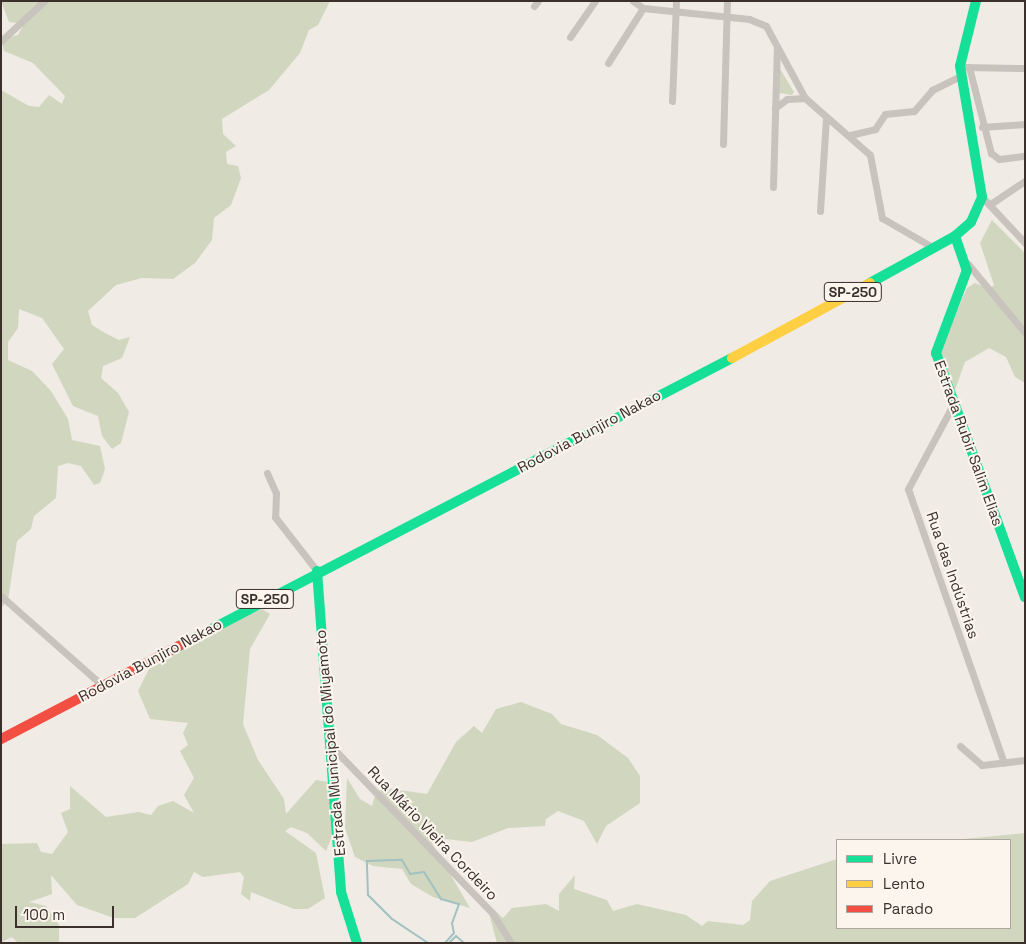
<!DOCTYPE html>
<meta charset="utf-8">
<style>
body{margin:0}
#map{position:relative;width:1026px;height:944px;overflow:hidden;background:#f0ebe5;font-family:"Space Grotesk",sans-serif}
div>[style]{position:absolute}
.green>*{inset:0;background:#d1d6bf}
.stream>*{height:2px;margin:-1px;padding:0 1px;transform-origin:1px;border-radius:1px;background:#a1c2c1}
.street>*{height:7px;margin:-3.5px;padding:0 3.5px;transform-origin:3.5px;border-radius:3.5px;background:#c9c3be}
.fast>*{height:10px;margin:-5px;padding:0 5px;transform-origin:5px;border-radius:5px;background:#16e098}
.slow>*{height:10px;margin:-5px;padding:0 5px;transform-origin:5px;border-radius:5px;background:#ffcf43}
.jam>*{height:10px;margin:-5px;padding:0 5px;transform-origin:5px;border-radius:5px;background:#f24e42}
span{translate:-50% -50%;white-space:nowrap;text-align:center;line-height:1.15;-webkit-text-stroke:4px #fbf5ee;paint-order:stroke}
.shield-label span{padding:1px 4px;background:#fbf5ee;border:1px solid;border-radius:4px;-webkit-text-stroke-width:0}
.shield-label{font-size:14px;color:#3b302b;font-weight:700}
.street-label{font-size:15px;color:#3b302b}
.frame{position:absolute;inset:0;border:2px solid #3b302b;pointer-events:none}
.legend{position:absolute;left:836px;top:839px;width:175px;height:90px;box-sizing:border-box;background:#fbf5ee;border:1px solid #aea6a0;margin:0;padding:6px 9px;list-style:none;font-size:15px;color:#3b302b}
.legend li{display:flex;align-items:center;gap:10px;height:25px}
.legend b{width:25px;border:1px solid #aea6a0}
.scale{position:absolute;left:15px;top:906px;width:99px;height:22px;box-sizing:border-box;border:2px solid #3b302b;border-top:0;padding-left:6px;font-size:15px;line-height:18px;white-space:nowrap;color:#3b302b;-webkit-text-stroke:4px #fbf5ee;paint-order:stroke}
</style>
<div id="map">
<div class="green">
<div style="clip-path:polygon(1px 1px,330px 1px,318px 25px,309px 30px,300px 53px,269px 90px,222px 119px,223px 134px,236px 146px,226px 152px,227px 164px,238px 166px,241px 178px,231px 205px,214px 218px,212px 240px,195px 263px,173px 279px,142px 278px,116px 285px,88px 311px,92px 325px,105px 333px,119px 340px,130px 337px,122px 358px,103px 366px,101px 378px,118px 393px,129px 412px,121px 443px,112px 449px,102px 436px,98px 416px,73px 406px,52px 364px,64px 349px,42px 318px,19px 309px,18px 328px,8px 342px,8px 360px,32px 371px,51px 391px,68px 419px,72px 440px,100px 446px,105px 469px,100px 483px,94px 485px,81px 466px,68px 463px,58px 466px,56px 498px,34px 516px,31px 529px,17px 541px,8px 600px,1px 608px,1px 90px,29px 106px,39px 107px,49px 95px,62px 104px,65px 96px,33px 63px,4px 51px,1px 39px,18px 35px,24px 24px,9px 22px)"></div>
<div style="clip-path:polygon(779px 67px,794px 92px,792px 95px,779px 93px)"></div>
<div style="clip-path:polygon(992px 220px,1025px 253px,1025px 383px,1015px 377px,1006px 357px,989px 348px,965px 362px,955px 390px,940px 350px,967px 288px,975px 283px,989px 289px,994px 285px,980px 243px)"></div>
<div style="clip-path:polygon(262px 609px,270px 614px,250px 649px,243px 724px,258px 760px,284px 799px,286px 814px,316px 780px,329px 782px,334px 831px,326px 851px,307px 833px,291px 827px,285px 831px,316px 853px,325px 898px,308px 909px,294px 909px,251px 892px,250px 901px,241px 894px,244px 877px,240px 872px,203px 877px,194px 872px,188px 884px,135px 918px,114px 918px,77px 905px,51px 875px,52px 894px,29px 902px,46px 906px,59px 925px,59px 943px,18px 943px,12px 937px,1px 942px,1px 844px,37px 843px,41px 852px,52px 854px,68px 832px,61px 813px,70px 809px,70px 786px,106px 817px,139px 812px,151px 815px,158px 806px,173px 801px,194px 813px,184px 795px,194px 778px,180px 751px,188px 745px,183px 733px,188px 723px,150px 719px,138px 691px,149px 669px,188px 643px)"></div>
<div style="clip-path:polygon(521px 702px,552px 714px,561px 724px,597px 735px,628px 758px,640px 776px,640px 803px,606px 826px,597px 844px,584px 821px,558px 811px,546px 819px,545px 826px,508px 828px,472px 842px,446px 839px,432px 843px,470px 908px,433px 897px,411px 884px,402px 869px,373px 866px,355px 857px,345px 828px,347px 778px,360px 799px,372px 806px,376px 792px,386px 788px,427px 794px,456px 742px,474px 726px,482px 733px,496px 709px)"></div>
<div style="clip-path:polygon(1025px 833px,1025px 943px,497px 943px,486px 902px,503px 918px,512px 908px,546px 904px,559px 911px,559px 894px,575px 875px,574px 889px,607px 900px,613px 911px,637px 904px,686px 915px,702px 926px,708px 921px,743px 925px,750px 920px,752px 901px,770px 881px,837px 859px,837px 928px,1010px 928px,1010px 840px,954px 840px)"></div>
</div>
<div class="stream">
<div style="left:428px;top:943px;width:43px;rotate:-146.3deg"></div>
<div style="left:392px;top:919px;width:34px;rotate:-135deg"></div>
<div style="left:368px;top:895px;width:34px;rotate:-92deg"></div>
<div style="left:367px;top:861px;width:35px;rotate:-2deg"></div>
<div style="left:402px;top:860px;width:16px;rotate:60deg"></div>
<div style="left:410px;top:874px;width:14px;rotate:-8deg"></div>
<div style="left:424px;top:872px;width:32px;rotate:58deg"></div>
<div style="left:441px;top:899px;width:19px;rotate:16deg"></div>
<div style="left:459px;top:904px;width:20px;rotate:110deg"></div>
<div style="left:452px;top:923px;width:10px;rotate:79deg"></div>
<div style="left:454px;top:933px;width:13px;rotate:132deg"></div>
<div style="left:449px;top:943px;width:10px;rotate:-45deg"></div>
<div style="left:456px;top:936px;width:11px;rotate:41deg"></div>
</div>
<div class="street">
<div style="left:633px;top:1px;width:12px;rotate:35deg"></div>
<div style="left:643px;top:8px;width:107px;rotate:5.9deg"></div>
<div style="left:749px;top:19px;width:18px;rotate:22deg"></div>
<div style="left:766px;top:26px;width:82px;rotate:61.6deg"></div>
<div style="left:805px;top:98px;width:86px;rotate:41.2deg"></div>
<div style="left:870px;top:155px;width:64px;rotate:79.2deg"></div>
<div style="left:882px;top:218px;width:60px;rotate:30deg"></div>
<div style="left:534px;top:6px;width:6px;rotate:-51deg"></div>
<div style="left:570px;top:37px;width:44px;rotate:-55.2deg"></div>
<div style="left:1px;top:41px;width:59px;rotate:-42.9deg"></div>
<div style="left:608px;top:63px;width:65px;rotate:-57.5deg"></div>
<div style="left:965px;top:67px;width:60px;rotate:1deg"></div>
<div style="left:969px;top:67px;width:89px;rotate:75.7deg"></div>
<div style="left:991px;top:153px;width:10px;rotate:37deg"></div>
<div style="left:999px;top:159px;width:26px;rotate:-7deg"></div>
<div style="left:672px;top:101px;width:100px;rotate:-87.7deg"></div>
<div style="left:775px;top:108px;width:15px;rotate:-37deg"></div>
<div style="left:787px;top:99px;width:18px;rotate:-3deg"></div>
<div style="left:982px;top:127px;width:43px;rotate:-4deg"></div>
<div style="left:850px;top:135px;width:26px;rotate:-13deg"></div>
<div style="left:875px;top:129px;width:18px;rotate:-56deg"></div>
<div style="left:885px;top:114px;width:29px;rotate:-6deg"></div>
<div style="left:914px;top:111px;width:28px;rotate:-49deg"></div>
<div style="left:932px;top:90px;width:32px;rotate:-26deg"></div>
<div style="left:723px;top:144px;width:143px;rotate:-88.4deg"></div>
<div style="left:773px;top:187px;width:139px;rotate:-88.4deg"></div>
<div style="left:982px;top:197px;width:63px;rotate:46.9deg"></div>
<div style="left:992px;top:203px;width:40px;rotate:-34deg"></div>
<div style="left:820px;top:211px;width:94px;rotate:-86.3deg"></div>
<div style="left:968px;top:264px;width:89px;rotate:50.4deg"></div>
<div style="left:955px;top:401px;width:100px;rotate:118.1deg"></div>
<div style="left:908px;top:489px;width:290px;rotate:70.7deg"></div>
<div style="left:267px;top:473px;width:22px;rotate:66deg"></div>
<div style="left:276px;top:493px;width:24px;rotate:92deg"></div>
<div style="left:275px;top:517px;width:68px;rotate:52.1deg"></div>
<div style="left:1px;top:596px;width:135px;rotate:41.4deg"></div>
<div style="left:331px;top:746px;width:233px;rotate:46deg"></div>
<div style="left:493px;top:914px;width:34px;rotate:58deg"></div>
<div style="left:960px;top:746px;width:29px;rotate:41deg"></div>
<div style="left:982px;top:765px;width:43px;rotate:-6.6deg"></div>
</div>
<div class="fast">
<div style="left:955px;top:236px;width:36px;rotate:71deg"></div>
<div style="left:967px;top:270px;width:89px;rotate:110.5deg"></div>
<div style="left:936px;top:353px;width:260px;rotate:70deg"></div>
<div style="left:870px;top:283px;width:97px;rotate:-28.9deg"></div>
<div style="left:955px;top:236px;width:21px;rotate:-41deg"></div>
<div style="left:971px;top:222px;width:27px;rotate:-66deg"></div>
<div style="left:982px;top:197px;width:133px;rotate:-99.5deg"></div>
<div style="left:960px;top:66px;width:67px;rotate:-76.2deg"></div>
<div style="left:317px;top:571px;width:322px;rotate:85.7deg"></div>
<div style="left:341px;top:892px;width:53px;rotate:72.6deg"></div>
<div style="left:179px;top:646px;width:624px;rotate:-27.51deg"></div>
</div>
<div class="slow">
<div style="left:732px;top:358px;width:157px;rotate:-28.5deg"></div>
</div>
<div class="jam">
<div style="left:1px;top:739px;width:201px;rotate:-27.6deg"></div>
</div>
<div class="shield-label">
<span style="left:853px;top:292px">SP-250</span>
<span style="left:265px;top:599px">SP-250</span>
</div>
<div class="street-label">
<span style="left:589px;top:431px;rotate:-28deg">Rodovia Bunjiro Nakao</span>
<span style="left:969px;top:443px;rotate:70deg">Estrada Rubir Salim Elias</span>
<span style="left:953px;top:575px;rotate:71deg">Rua das Indústrias</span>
<span style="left:150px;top:660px;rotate:-28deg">Rodovia Bunjiro Nakao</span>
<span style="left:330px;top:743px;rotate:-95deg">Estrada Municipal do Miyamoto</span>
<span style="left:433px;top:833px;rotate:46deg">Rua Mário Vieira Cordeiro</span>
</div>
<div class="frame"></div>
<ul class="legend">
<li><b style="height:6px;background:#16e098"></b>Livre</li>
<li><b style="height:6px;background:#ffcf43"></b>Lento</li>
<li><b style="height:6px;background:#f24e42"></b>Parado</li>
</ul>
<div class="scale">100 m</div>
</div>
